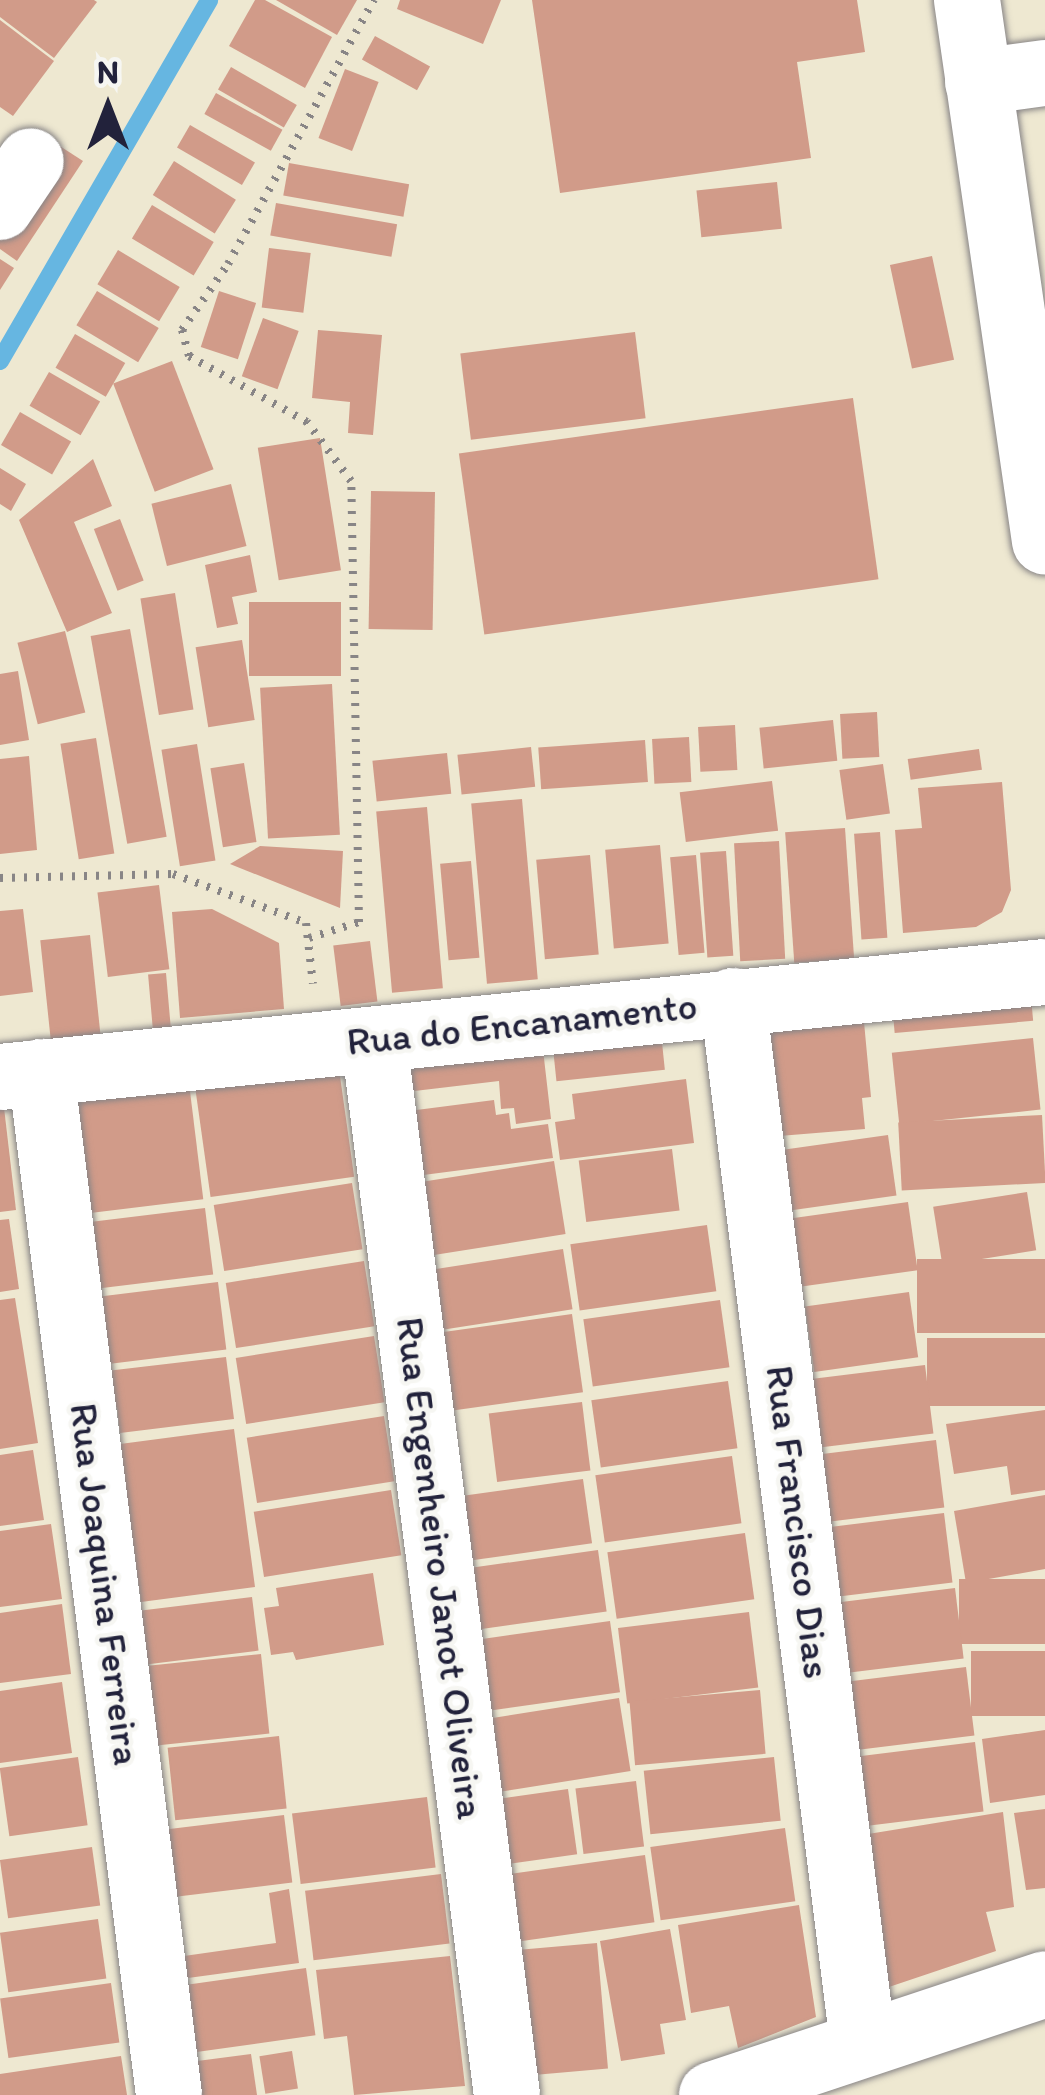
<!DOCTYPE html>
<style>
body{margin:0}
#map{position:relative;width:1045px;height:2095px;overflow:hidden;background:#eee8d1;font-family:Itim,sans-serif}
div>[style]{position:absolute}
.stream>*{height:18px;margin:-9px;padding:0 9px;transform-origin:9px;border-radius:9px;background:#66b6e1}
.building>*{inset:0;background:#d19b89;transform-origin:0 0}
.path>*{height:8px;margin-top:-4px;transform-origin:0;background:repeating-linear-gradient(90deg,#888586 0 3px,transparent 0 12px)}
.roads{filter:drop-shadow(0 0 3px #888586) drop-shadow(0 0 3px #888586)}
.minor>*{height:66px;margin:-33px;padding:0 33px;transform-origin:33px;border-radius:33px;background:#fff}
.major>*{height:66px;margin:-33px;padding:0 33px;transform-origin:33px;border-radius:33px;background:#fff}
span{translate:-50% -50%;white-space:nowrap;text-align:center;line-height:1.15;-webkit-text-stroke:9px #f6f6f2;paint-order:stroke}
.street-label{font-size:39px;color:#22223b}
.north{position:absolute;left:48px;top:48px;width:120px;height:120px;-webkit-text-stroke:9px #f6f6f2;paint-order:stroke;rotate:0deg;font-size:33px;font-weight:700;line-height:48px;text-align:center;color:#22223b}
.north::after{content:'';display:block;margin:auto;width:42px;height:54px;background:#22223b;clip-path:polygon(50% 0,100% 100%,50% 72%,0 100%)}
</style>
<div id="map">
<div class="stream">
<div style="left:0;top:361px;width:417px;rotate:-59.9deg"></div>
</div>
<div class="building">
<div style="clip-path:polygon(0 0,94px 0,97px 2px,54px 58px,0 17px)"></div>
<div style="clip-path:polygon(255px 0,265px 0,332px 37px,305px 88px,229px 46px)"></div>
<div style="clip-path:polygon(276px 0,357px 0,337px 35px)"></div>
<div style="clip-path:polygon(400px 0,501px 0,483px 44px,397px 9px)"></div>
<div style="clip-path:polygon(532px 0,857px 0,865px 52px,797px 62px,811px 158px,560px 193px)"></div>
<div style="clip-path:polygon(0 20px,54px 61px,13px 116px,0 107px)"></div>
<div style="left:375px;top:36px;width:63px;height:27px;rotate:29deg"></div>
<div style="left:231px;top:67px;width:76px;height:26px;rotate:30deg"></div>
<div style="left:345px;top:69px;width:36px;height:74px;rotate:21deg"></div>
<div style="left:216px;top:93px;width:76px;height:24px;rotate:29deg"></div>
<div style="left:190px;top:125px;width:75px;height:26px;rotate:30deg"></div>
<div style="clip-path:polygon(52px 141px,83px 161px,17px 261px,0 249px,0 219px)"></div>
<div style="left:174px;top:161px;width:73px;height:40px;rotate:32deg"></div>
<div style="left:289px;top:163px;width:122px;height:33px;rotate:10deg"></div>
<div style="left:777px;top:182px;width:47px;height:81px;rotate:84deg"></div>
<div style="left:276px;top:203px;width:123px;height:33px;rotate:10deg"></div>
<div style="left:152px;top:205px;width:72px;height:39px;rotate:31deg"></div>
<div style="left:269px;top:248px;width:42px;height:60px;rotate:7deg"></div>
<div style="left:118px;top:250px;width:72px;height:40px;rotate:31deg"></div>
<div style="left:932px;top:256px;width:106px;height:43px;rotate:78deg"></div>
<div style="clip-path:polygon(0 259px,14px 268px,0 290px)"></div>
<div style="left:97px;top:291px;width:72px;height:40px;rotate:31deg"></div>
<div style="left:219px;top:291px;width:39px;height:59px;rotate:18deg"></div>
<div style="left:263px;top:318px;width:38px;height:62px;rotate:20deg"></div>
<div style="clip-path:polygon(318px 330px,382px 335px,373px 435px,348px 433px,350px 402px,312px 398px)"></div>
<div style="left:635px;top:332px;width:87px;height:176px;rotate:83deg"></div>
<div style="left:75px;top:334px;width:58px;height:39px;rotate:30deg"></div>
<div style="left:172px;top:361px;width:116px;height:63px;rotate:69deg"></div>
<div style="left:49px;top:372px;width:59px;height:39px;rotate:30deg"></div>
<div style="left:853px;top:398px;width:183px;height:398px;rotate:82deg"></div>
<div style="left:20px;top:412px;width:59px;height:38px;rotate:30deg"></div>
<div style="left:320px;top:438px;width:134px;height:63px;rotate:81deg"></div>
<div style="clip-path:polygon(93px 459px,112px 506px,74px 522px,112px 613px,67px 632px,19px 520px)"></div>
<div style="clip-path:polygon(0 468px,26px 484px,11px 511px,0 504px)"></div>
<div style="left:231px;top:484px;width:64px;height:82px;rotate:76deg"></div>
<div style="left:371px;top:491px;width:64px;height:138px;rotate:1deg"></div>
<div style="left:120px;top:519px;width:66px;height:28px;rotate:69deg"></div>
<div style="clip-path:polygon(250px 555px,257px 592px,232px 597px,238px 624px,217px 628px,205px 565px)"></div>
<div style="left:175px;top:593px;width:118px;height:35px;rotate:81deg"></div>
<div style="left:249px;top:602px;width:92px;height:74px"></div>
<div style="left:130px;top:629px;width:211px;height:40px;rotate:80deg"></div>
<div style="left:65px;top:631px;width:84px;height:49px;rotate:76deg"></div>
<div style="left:242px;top:640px;width:81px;height:47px;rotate:81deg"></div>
<div style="clip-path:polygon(18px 671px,29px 740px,0 745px,0 674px)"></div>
<div style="left:332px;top:684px;width:151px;height:72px;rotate:87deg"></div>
<div style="left:877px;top:712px;width:45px;height:37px;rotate:87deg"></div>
<div style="left:833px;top:720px;width:41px;height:74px;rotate:84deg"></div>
<div style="left:735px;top:725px;width:45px;height:37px;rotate:87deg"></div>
<div style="left:689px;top:737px;width:45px;height:37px;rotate:87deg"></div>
<div style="left:96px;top:738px;width:117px;height:36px;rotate:81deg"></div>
<div style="left:645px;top:740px;width:42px;height:107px;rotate:86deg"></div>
<div style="left:197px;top:744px;width:118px;height:36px;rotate:81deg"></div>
<div style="left:531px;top:747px;width:40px;height:74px;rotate:84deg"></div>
<div style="left:979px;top:749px;width:21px;height:72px;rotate:82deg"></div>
<div style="left:447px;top:753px;width:41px;height:75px;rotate:84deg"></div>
<div style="clip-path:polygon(29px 756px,37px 850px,0 854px,0 759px)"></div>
<div style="left:244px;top:763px;width:80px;height:34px;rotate:81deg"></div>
<div style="left:883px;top:764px;width:50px;height:44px;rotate:82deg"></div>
<div style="left:772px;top:781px;width:50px;height:93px;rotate:83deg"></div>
<div style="clip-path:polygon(1002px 782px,1011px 890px,1002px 912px,976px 927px,903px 933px,895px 830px,922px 828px,918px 788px)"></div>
<div style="left:522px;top:799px;width:181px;height:51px;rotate:85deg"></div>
<div style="left:427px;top:807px;width:182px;height:51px;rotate:85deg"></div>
<div style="left:845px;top:828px;width:131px;height:60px;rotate:86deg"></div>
<div style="left:880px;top:832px;width:106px;height:26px;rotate:86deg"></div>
<div style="left:779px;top:841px;width:118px;height:45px;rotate:87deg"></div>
<div style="left:660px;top:845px;width:99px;height:55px;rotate:85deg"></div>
<div style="clip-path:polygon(260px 846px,343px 851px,340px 908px,230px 864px)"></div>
<div style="left:726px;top:851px;width:105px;height:26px;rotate:86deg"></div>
<div style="left:590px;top:855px;width:100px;height:54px;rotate:85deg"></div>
<div style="left:696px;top:855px;width:98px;height:26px;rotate:85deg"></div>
<div style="left:471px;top:861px;width:97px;height:31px;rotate:85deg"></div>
<div style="left:159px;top:885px;width:85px;height:62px;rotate:83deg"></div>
<div style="clip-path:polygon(23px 909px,33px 992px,0 996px,0 911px)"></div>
<div style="clip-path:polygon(212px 909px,279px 943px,284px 1009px,180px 1018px,172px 912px)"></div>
<div style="left:90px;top:935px;width:100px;height:50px;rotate:84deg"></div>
<div style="left:370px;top:941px;width:61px;height:37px;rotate:83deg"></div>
<div style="left:166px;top:973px;width:55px;height:18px;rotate:85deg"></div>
<div style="left:1030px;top:985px;width:36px;height:139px;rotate:85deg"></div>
<div style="clip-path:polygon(864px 1022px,871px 1097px,862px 1098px,865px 1129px,767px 1137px,757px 1033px)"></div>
<div style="left:661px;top:1033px;width:37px;height:109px;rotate:84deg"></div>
<div style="left:1033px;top:1038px;width:72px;height:142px;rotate:84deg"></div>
<div style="clip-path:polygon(542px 1041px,551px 1119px,516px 1124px,514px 1108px,501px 1109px,499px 1081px,406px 1092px,402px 1057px)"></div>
<div style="left:338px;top:1062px;width:116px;height:145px;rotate:82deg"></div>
<div style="clip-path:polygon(686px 1079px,694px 1143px,560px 1160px,555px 1122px,575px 1119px,572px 1094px)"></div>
<div style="left:189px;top:1083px;width:117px;height:120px;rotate:83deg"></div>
<div style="clip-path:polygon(3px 1099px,16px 1210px,0 1212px,0 1100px)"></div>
<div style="clip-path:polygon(494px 1100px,496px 1115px,509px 1113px,511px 1129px,548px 1124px,553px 1158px,408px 1177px,401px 1112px)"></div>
<div style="left:1042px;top:1115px;width:68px;height:144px;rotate:87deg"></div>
<div style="left:888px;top:1135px;width:61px;height:113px;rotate:82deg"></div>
<div style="left:672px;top:1149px;width:62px;height:94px;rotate:83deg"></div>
<div style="left:554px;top:1161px;width:74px;height:154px;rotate:81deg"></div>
<div style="left:352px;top:1183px;width:67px;height:140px;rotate:81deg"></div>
<div style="left:1027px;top:1192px;width:59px;height:95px;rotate:81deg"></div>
<div style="left:908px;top:1202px;width:69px;height:126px;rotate:82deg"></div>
<div style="left:205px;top:1208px;width:67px;height:120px;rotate:83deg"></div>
<div style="clip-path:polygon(9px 1219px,19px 1289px,0 1292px,0 1220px)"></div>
<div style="left:707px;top:1225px;width:67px;height:138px;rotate:82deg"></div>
<div style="left:563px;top:1249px;width:61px;height:143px;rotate:81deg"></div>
<div style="left:1045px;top:1259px;width:74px;height:128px;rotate:90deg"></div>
<div style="left:364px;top:1261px;width:66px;height:140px;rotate:81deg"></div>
<div style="left:218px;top:1282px;width:68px;height:133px;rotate:83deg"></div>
<div style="left:909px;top:1292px;width:66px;height:105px;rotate:82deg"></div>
<div style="clip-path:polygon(15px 1298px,38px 1443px,0 1449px,0 1300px)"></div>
<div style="left:720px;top:1300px;width:68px;height:138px;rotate:82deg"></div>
<div style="left:572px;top:1314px;width:79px;height:144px;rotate:82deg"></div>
<div style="left:374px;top:1336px;width:67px;height:140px;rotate:81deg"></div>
<div style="left:1045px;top:1338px;width:68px;height:118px;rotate:90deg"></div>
<div style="clip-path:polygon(226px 1357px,234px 1419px,120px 1433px,117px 1407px,103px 1409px,98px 1372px)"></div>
<div style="left:925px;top:1365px;width:69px;height:135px;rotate:83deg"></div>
<div style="left:728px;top:1381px;width:68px;height:138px;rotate:82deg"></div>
<div style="left:582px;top:1402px;width:69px;height:94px;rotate:83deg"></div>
<div style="clip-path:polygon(1045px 1410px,1045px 1490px,1011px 1495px,1007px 1466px,954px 1474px,946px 1424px)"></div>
<div style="left:384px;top:1416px;width:66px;height:139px;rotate:81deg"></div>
<div style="clip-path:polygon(234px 1429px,255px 1587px,141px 1602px,131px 1529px,105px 1446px)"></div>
<div style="left:936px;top:1440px;width:68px;height:135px;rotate:83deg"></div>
<div style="clip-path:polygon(33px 1450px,44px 1520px,0 1526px,0 1455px)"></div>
<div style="left:732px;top:1456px;width:68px;height:138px;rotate:82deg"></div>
<div style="left:583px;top:1479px;width:65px;height:121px;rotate:82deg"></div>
<div style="left:391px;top:1490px;width:66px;height:139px;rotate:81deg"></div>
<div style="clip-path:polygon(1045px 1495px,1045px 1569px,966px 1583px,954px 1511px)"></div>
<div style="left:944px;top:1513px;width:70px;height:135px;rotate:83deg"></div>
<div style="clip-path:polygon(51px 1524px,62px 1599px,0 1607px,0 1531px)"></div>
<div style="left:745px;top:1533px;width:67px;height:139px;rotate:82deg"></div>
<div style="left:598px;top:1550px;width:62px;height:144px;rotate:82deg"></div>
<div style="clip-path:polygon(373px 1573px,384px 1645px,296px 1660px,293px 1652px,271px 1655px,264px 1608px,279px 1606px,276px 1588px)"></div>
<div style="left:1045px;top:1579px;width:65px;height:86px;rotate:90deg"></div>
<div style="left:955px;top:1588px;width:71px;height:135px;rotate:83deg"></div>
<div style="left:252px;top:1597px;width:54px;height:132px;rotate:83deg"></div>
<div style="clip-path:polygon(62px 1604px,71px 1674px,0 1683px,0 1613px)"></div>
<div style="left:749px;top:1612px;width:76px;height:132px;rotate:83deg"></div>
<div style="left:610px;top:1621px;width:72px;height:143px;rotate:82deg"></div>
<div style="left:1045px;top:1651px;width:65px;height:74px;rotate:90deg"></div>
<div style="left:261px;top:1654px;width:80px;height:135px;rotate:84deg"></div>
<div style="left:966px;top:1667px;width:69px;height:135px;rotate:83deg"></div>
<div style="clip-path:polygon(62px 1682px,72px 1753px,0 1763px,0 1691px)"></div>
<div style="left:760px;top:1690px;width:64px;height:131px;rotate:85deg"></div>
<div style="left:619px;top:1698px;width:74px;height:136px;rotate:81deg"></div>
<div style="clip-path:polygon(1045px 1730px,1045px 1795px,990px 1803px,982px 1739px)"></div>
<div style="left:279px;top:1736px;width:73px;height:112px;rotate:84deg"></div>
<div style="left:975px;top:1742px;width:70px;height:135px;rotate:83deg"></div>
<div style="left:78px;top:1757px;width:69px;height:79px;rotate:82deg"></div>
<div style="left:774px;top:1757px;width:64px;height:131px;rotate:84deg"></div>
<div style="left:636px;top:1781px;width:66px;height:61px;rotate:83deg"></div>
<div style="left:568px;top:1789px;width:66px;height:74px;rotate:82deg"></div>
<div style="left:427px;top:1797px;width:71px;height:136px;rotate:83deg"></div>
<div style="clip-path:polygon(1045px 1809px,1045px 1888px,1026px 1890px,1014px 1813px)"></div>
<div style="clip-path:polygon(1003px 1812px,1014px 1907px,986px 1912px,996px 1951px,880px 1990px,856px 1836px)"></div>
<div style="left:284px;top:1815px;width:68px;height:138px;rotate:83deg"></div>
<div style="left:785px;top:1828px;width:74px;height:136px;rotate:82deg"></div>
<div style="left:92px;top:1847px;width:59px;height:93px;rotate:82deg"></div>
<div style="left:645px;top:1855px;width:68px;height:148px;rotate:82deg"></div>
<div style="left:441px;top:1874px;width:70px;height:137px;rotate:83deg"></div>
<div style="clip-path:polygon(289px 1889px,299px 1963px,166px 1981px,163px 1959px,276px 1943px,269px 1893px)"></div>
<div style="clip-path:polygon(799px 1905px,816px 2017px,738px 2048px,729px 2006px,691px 2013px,678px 1925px)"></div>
<div style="left:98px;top:1919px;width:60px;height:99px;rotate:82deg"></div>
<div style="clip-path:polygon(670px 1929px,686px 2020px,660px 2024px,665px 2054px,621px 2061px,600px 1941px)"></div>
<div style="left:597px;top:1943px;width:126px;height:83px;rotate:85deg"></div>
<div style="clip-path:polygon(450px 1956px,465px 2086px,354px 2095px,347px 2036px,324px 2039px,316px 1970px)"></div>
<div style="left:306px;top:1968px;width:68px;height:140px;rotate:82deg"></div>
<div style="left:111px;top:1983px;width:60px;height:112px;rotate:82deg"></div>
<div style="left:292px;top:2051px;width:38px;height:33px;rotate:81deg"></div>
<div style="clip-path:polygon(251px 2054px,257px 2095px,186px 2095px,182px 2063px)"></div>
<div style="clip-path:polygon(121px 2056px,127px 2095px,0 2095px,0 2074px)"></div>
</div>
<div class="path">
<div style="left:0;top:878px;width:173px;rotate:-1.3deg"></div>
<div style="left:173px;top:874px;width:142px;rotate:20.2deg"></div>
<div style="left:306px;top:923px;width:61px;rotate:83.5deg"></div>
<div style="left:309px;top:938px;width:52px;rotate:-17.7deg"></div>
<div style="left:359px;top:922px;width:441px;rotate:-91deg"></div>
<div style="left:351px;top:481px;width:74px;rotate:-126.7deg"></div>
<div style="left:307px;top:422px;width:135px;rotate:-150.8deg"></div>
<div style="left:189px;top:356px;width:27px;rotate:-105deg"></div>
<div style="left:182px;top:330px;width:80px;rotate:-55.1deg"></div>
<div style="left:228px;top:264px;width:302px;rotate:-61.1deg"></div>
</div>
<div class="roads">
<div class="minor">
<div style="left:978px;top:82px;width:68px;rotate:-7.7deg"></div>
<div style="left:0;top:207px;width:55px;rotate:-56deg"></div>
<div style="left:733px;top:1001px;width:1050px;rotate:82.89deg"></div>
<div style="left:374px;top:1041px;width:1062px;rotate:82.81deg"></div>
<div style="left:41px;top:1072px;width:1031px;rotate:82.87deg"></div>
<div style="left:0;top:1077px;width:1050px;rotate:-5.74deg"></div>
<div style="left:712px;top:2095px;width:351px;rotate:-18.4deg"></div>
</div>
<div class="major">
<div style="left:967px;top:0;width:547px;rotate:81.8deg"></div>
</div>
</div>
<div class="street-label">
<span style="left:522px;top:1024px;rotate:-6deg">Rua do Encanamento</span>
<span style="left:798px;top:1522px;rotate:83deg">Rua Francisco Dias</span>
<span style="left:440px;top:1568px;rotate:83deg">Rua Engenheiro Janot Oliveira</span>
<span style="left:105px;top:1584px;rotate:83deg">Rua Joaquina Ferreira</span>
</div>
<div class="north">N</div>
</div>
